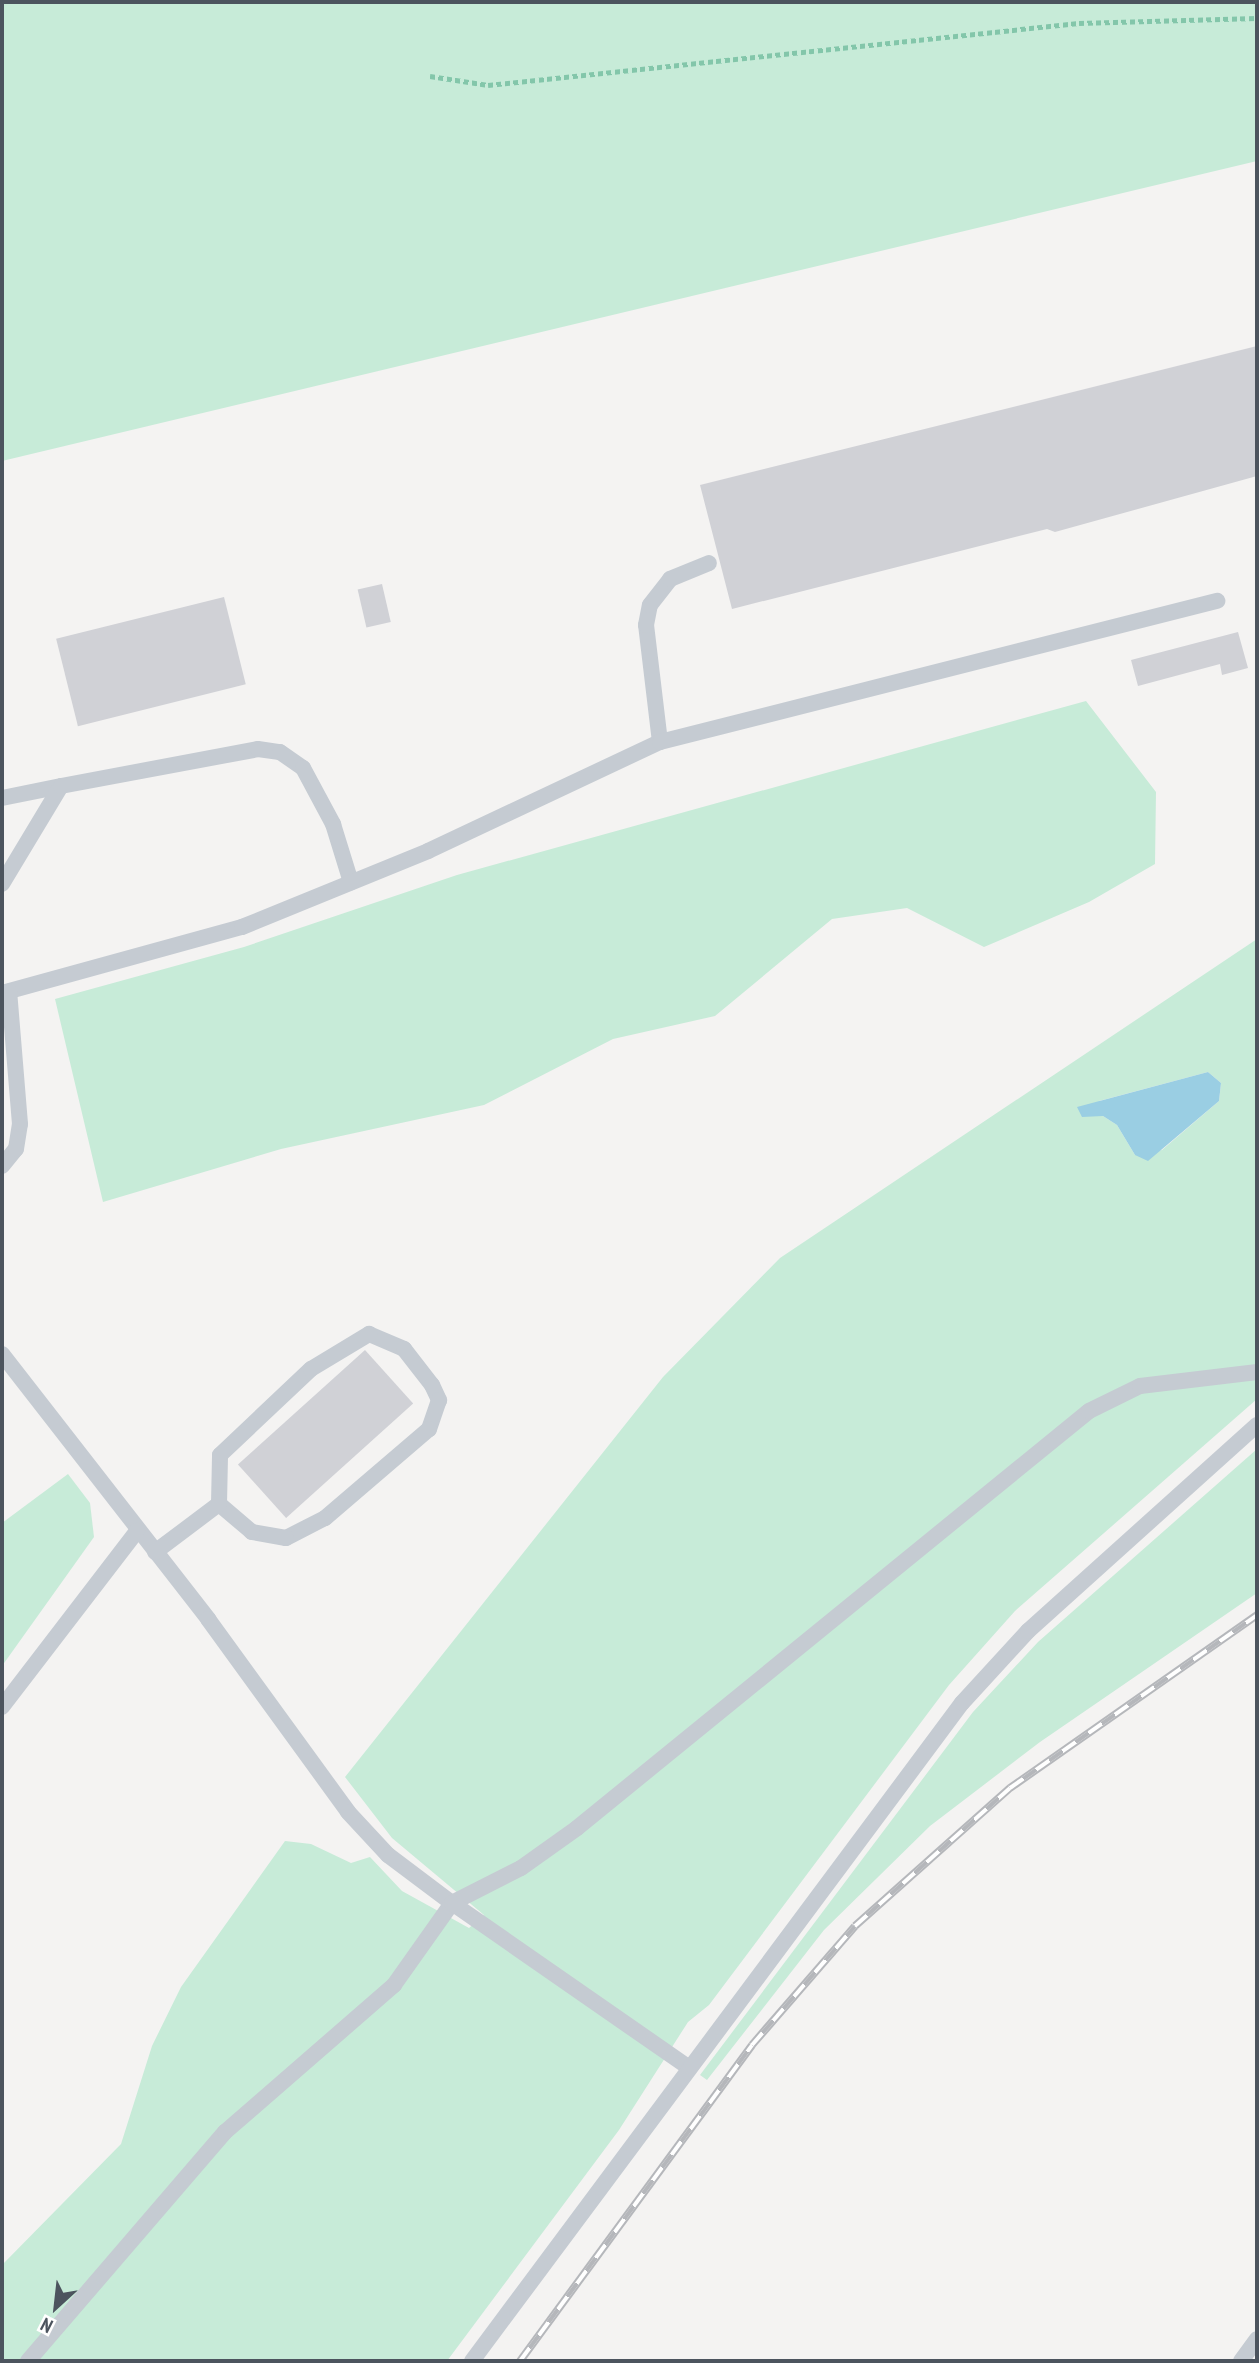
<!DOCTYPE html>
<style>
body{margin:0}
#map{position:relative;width:1259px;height:2363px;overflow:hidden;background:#f4f3f2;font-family:"PT Sans Narrow",sans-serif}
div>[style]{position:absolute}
.green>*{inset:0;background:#c7ebd8}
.water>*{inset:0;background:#9acee3}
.building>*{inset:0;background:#d0d1d6;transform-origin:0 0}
.path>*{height:4.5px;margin-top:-2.25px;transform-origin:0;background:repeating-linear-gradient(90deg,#83c6aa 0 5px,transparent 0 8.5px)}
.service>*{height:16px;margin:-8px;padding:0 8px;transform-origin:8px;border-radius:8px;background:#c5cbd2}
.rail>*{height:8px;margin-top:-4px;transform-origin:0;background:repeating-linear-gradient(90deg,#fff 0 16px,#b5b7bb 0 32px);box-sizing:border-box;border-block:2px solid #b5b7bb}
span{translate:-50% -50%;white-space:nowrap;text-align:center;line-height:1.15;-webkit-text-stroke:5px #fff;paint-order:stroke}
.frame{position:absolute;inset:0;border:4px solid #4c545e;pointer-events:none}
.north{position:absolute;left:21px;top:2272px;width:70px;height:70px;-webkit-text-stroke:5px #fff;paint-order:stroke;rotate:207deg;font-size:19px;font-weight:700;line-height:28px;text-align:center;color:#4c545e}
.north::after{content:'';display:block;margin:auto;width:24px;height:32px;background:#4c545e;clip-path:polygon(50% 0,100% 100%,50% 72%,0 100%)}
</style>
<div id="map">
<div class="green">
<div style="clip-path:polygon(2px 2px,1257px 2px,1257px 161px,2px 461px)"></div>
<div style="clip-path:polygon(1086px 701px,1156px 792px,1155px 864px,1089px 902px,984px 947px,907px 908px,832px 919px,715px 1016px,613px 1039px,484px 1105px,281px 1149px,103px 1202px,55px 999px,244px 947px,457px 875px)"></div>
<div style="clip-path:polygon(evenodd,1257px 939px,1257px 1399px,1015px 1611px,949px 1685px,709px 2005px,688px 2022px,619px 2130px,447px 2361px,2px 2361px,2px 2265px,121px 2144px,152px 2046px,181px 1987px,285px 1841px,311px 1844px,351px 1863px,370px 1857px,402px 1891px,469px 1928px,484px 1915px,392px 1838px,345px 1777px,663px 1377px,780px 1258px,1257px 939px,1208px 1072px,1221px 1083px,1219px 1101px,1162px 1150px,1135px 1155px,1117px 1125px,1103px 1116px,1099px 1101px,1208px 1072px)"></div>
<div style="clip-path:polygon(1257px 1449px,1257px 1593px,1040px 1742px,930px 1826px,824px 1930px,707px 2080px,700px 2075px,973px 1712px,1038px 1642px)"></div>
<div style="clip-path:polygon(68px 1474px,90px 1503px,94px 1537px,2px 1666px,2px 1523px)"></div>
</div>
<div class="water">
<div style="clip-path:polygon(1208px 1072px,1221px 1083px,1219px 1101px,1148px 1161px,1135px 1155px,1117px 1125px,1103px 1116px,1082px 1117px,1077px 1107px)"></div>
</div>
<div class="building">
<div style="clip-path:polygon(1257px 346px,1257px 476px,1055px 532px,1047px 529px,732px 609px,700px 485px)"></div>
<div style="left:382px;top:584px;width:39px;height:25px;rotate:77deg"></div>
<div style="left:224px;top:597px;width:90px;height:173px;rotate:76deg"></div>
<div style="clip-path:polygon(1238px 632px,1248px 668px,1222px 675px,1220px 664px,1138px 686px,1131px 660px)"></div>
<div style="left:365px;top:1350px;width:72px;height:171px;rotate:48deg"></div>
</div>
<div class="path">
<div style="left:430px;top:76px;width:59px;rotate:8.8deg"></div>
<div style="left:488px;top:85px;width:594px;rotate:-5.99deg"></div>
<div style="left:1079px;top:23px;width:178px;rotate:-1.6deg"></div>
</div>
<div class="service">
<div style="left:660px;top:742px;width:118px;rotate:-96.8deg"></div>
<div style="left:646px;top:625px;width:20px;rotate:-79deg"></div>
<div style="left:650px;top:605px;width:33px;rotate:-52deg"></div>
<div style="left:670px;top:579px;width:42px;rotate:-22.3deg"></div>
<div style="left:2px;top:798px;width:60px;rotate:-11.5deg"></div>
<div style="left:2px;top:884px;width:114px;rotate:-59deg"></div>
<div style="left:61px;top:786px;width:200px;rotate:-10.6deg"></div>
<div style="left:258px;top:749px;width:22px;rotate:8deg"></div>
<div style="left:280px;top:752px;width:28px;rotate:35deg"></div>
<div style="left:303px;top:768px;width:64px;rotate:61.8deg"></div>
<div style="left:333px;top:824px;width:61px;rotate:72.8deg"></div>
<div style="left:2px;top:993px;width:249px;rotate:-15.4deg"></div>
<div style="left:242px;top:927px;width:201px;rotate:-22.2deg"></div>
<div style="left:428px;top:851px;width:256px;rotate:-25.2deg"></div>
<div style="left:660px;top:742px;width:575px;rotate:-14.21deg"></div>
<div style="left:2px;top:1166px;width:22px;rotate:-51deg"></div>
<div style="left:16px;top:1149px;width:25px;rotate:-81deg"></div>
<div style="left:20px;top:1124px;width:133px;rotate:-94.7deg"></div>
<div style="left:369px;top:1334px;width:38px;rotate:23deg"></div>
<div style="left:404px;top:1349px;width:46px;rotate:52.1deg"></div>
<div style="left:432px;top:1385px;width:17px;rotate:65deg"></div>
<div style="left:439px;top:1400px;width:31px;rotate:109deg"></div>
<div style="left:429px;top:1429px;width:137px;rotate:139.4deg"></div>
<div style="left:325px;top:1518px;width:44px;rotate:152.9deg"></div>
<div style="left:286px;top:1538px;width:35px;rotate:-170deg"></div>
<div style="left:252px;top:1532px;width:43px;rotate:-139.7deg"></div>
<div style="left:219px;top:1504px;width:49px;rotate:-88.8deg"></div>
<div style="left:220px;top:1455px;width:125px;rotate:-43.4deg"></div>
<div style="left:311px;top:1369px;width:68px;rotate:-31.1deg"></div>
<div style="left:2px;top:1354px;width:336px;rotate:52.1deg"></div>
<div style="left:208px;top:1619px;width:238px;rotate:54deg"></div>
<div style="left:348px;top:1812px;width:59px;rotate:47.1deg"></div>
<div style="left:388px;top:1855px;width:80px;rotate:36.9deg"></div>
<div style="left:452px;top:1903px;width:77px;rotate:-26.9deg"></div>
<div style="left:521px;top:1868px;width:69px;rotate:-35.5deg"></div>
<div style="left:577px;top:1828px;width:660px;rotate:-39.16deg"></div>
<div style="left:1089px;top:1411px;width:57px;rotate:-26.1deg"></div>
<div style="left:1140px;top:1386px;width:118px;rotate:-6.8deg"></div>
<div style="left:155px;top:1552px;width:80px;rotate:-36.9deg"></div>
<div style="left:2px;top:1707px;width:222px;rotate:-52.5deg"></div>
<div style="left:28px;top:2361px;width:302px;rotate:-49.3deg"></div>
<div style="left:225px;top:2132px;width:224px;rotate:-41deg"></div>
<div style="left:394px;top:1985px;width:100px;rotate:-54.7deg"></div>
<div style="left:452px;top:1903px;width:287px;rotate:34.8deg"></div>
<div style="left:472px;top:2361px;width:820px;rotate:-53.33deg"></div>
<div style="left:962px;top:1703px;width:98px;rotate:-47.5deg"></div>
<div style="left:1028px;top:1631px;width:308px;rotate:-42deg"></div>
<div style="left:1241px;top:2361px;width:27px;rotate:-54deg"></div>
</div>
<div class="rail">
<div style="left:520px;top:2361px;width:392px;rotate:-53.7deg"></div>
<div style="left:752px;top:2045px;width:157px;rotate:-49.1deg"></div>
<div style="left:855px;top:1926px;width:208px;rotate:-41.7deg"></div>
<div style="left:1010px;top:1788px;width:302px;rotate:-35deg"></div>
</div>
<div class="frame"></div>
<div class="north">N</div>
</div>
